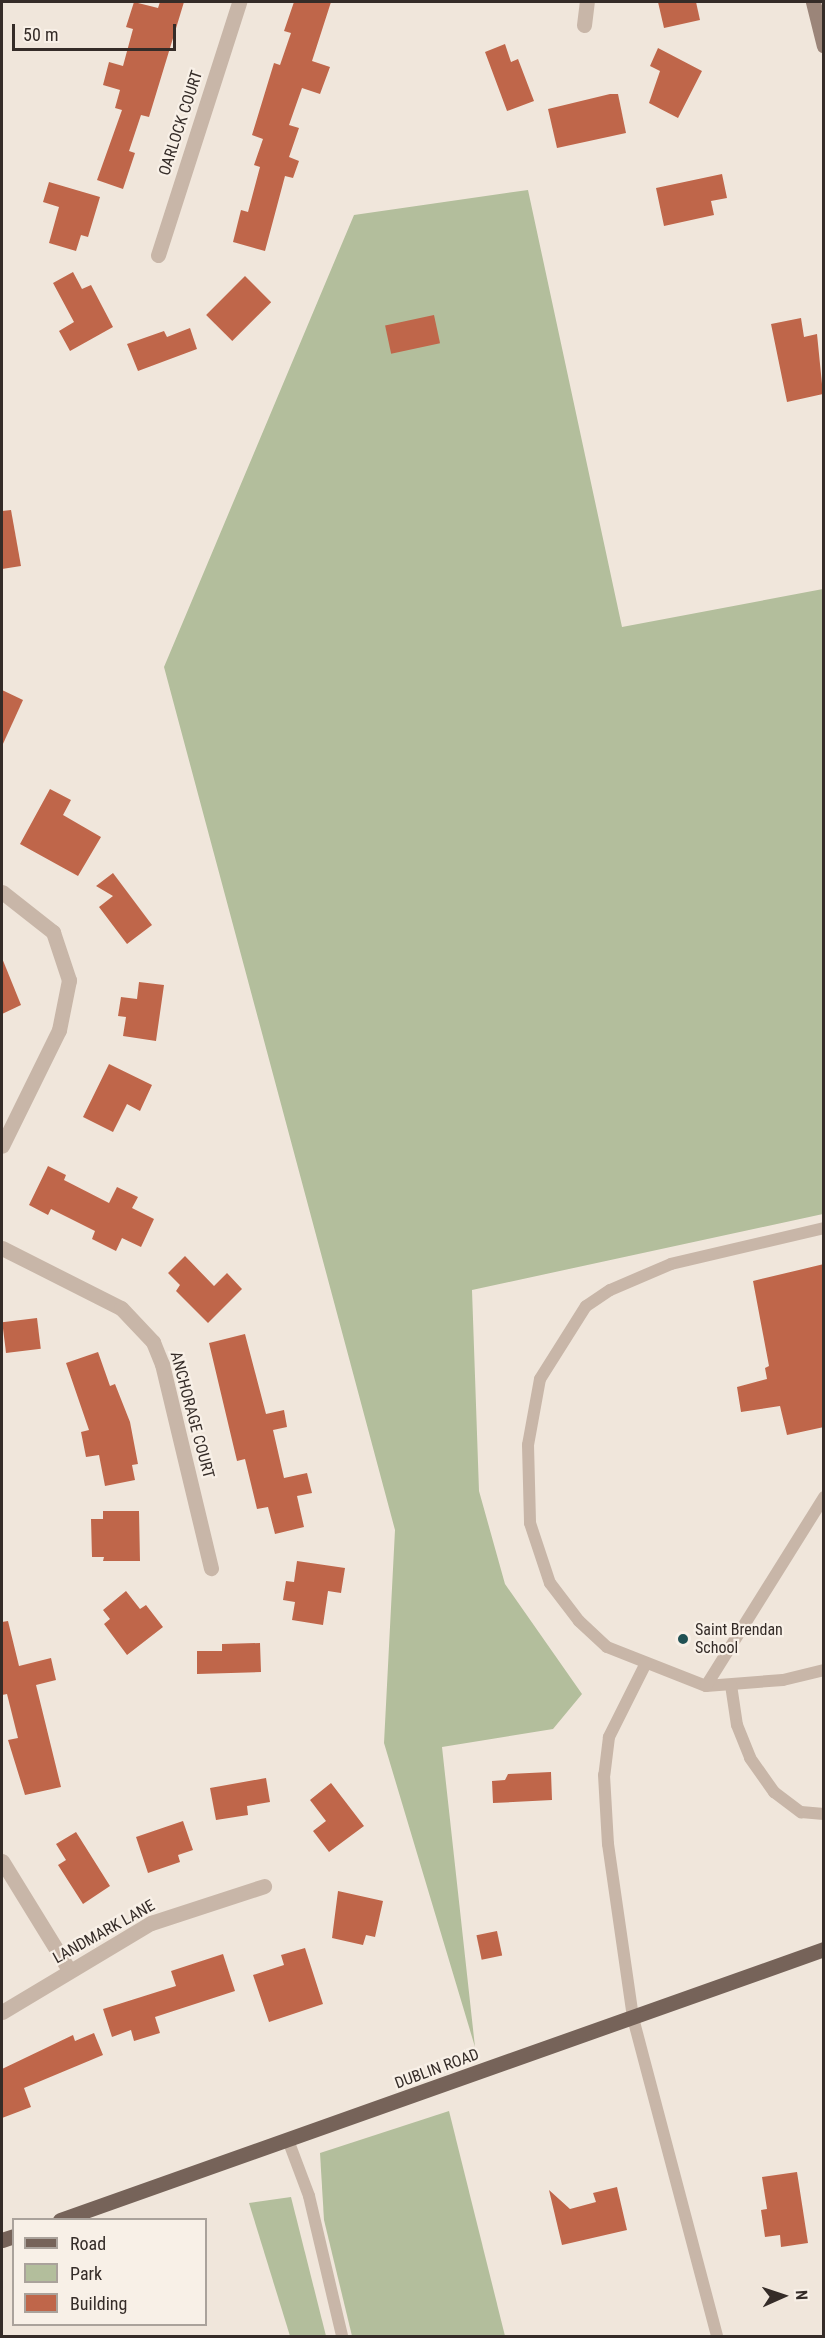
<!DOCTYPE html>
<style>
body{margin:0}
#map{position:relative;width:825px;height:2338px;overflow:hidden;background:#f0e6db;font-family:"Roboto Condensed",sans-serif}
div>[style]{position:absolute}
.green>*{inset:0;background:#b3be9c}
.building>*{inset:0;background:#bf664a;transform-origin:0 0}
.lane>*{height:12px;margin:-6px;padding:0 6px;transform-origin:6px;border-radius:6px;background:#c8b6a8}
.street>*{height:15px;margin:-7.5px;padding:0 7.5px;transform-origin:7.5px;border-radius:7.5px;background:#c8b6a8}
.secondary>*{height:15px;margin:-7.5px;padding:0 7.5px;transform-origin:7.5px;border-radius:7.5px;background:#9b8579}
.primary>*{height:15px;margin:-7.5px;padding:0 7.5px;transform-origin:7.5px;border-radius:7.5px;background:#766359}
.dots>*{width:16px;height:16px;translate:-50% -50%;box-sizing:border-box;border:3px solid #f8f0e7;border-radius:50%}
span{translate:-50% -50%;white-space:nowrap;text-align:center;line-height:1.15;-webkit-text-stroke:4.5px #f8f0e7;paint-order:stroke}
.street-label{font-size:16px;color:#352c28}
.poi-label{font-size:16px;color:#352c28}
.left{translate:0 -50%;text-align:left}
.frame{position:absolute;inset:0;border:3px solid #352c28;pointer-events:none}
.legend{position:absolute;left:12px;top:2218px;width:195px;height:108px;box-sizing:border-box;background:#f8f0e7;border:2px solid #aaa29b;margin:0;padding:8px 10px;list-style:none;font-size:18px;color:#352c28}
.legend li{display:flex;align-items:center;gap:12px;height:30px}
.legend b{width:30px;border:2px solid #aaa29b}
.north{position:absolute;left:753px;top:2266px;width:60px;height:60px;-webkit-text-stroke:4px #f8f0e7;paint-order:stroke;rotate:87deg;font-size:16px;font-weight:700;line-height:24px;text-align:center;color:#352c28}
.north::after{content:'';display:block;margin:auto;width:21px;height:27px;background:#352c28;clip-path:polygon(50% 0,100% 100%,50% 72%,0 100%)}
.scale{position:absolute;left:12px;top:24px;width:164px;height:27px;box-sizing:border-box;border:3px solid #352c28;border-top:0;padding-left:8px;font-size:18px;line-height:21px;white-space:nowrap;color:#352c28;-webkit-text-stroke:4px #f8f0e7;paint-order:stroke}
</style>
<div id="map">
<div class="green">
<div style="clip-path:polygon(528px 190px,622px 627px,823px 589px,823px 1214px,472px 1290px,479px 1491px,505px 1584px,582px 1694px,553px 1729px,442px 1747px,475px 2047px,384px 1743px,395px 1530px,164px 667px,354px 215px)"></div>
<div style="clip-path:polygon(449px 2111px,505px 2336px,352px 2336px,324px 2220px,320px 2153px)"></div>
<div style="clip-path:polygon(291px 2197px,326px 2336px,290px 2336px,249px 2203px)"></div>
</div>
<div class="building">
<div style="clip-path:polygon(134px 2px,158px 8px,160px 2px,184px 2px,149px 117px,141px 115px,129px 151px,135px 153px,123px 189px,97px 180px,122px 110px,115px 108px,120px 90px,103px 85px,109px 62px,123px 66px,133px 29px,126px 27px)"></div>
<div style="clip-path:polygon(294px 2px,331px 2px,312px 61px,330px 67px,320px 94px,302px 88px,289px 125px,299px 128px,289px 157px,299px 161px,293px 178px,285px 176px,265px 251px,233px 242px,241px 210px,248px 212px,260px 167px,254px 165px,263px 139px,252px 135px,274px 63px,280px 65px,291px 33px,284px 31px)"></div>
<div style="clip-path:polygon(658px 2px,696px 2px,700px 20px,664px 28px)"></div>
<div style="clip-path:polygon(505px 44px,511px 62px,518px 59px,534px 101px,507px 111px,485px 52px)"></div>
<div style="clip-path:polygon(658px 48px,702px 71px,678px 118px,649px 103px,660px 71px,650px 66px)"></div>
<div style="clip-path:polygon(610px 94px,618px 94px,626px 133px,557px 148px,548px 109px)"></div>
<div style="clip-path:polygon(722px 174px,727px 198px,711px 201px,714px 215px,664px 226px,656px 188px)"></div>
<div style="clip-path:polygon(49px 182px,100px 197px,88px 237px,81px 235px,76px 251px,49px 243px,59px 207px,43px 202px)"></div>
<div style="clip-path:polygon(73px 272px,82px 289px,91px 285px,113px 327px,70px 351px,59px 331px,74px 322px,53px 283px)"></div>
<div style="left:245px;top:276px;width:37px;height:55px;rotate:45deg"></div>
<div style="left:434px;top:315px;width:29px;height:50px;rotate:78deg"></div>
<div style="clip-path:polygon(801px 318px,804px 337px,817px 334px,823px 394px,787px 402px,771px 324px)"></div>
<div style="clip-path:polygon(190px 328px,197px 349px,138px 371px,127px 344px,164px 331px,167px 337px)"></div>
<div style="clip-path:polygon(11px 510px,21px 566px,2px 569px,2px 511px)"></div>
<div style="clip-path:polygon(2px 690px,23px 700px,2px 746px)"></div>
<div style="clip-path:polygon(50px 789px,71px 800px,63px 815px,101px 837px,78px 876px,20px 844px)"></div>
<div style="clip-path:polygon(113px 873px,152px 925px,127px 944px,99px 907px,113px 896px,96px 886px)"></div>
<div style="clip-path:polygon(2px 958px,21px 1005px,2px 1014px)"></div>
<div style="clip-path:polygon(139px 982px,164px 985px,156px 1041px,123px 1036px,126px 1017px,118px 1016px,121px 997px,137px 999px)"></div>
<div style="clip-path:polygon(109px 1064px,152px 1085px,140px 1111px,127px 1104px,113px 1132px,83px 1117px)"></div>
<div style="clip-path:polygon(48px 1166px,66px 1175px,64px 1180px,109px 1203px,117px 1187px,138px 1197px,132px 1208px,154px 1219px,141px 1247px,122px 1238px,116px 1251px,92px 1239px,95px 1231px,51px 1209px,48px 1215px,29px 1205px)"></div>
<div style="clip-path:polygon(185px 1256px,214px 1286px,227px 1273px,242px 1289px,208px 1323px,176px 1291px,180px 1285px,168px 1273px)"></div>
<div style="clip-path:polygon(824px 1264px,824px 1427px,787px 1435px,780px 1406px,741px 1412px,737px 1387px,767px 1379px,765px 1368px,769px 1366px,753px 1281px)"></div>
<div style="left:37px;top:1318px;width:31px;height:35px;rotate:83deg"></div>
<div style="clip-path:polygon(245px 1334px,266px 1414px,284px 1410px,287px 1427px,273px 1430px,284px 1478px,307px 1473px,312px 1493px,297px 1496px,304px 1527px,275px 1534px,268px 1507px,257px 1509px,245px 1459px,237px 1461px,209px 1343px)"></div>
<div style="clip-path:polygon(98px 1352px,110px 1386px,115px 1384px,130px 1422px,138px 1464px,132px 1465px,135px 1480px,105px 1486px,99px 1455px,86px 1457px,81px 1432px,89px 1430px,66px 1363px)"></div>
<div style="clip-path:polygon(103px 1511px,139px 1511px,140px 1561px,103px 1561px,104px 1557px,92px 1557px,91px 1519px,103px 1519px)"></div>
<div style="clip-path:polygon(297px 1561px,345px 1568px,341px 1593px,328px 1591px,323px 1625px,292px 1620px,295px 1602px,283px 1600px,286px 1581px,294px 1582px)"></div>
<div style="clip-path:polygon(126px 1591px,140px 1609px,146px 1605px,163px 1627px,127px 1655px,104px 1624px,110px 1619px,103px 1610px)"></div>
<div style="clip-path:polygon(8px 1621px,19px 1666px,51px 1658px,56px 1680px,36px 1685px,61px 1787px,25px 1795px,8px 1740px,18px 1738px,7px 1694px,2px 1695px,2px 1622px)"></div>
<div style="clip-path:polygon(260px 1643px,261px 1672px,197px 1674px,197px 1651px,222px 1651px,222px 1644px)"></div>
<div style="clip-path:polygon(551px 1772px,552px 1800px,493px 1803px,492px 1781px,505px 1780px,508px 1774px)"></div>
<div style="clip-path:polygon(266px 1778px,270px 1802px,247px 1806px,248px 1815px,216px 1820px,210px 1788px)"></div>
<div style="clip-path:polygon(331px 1783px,364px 1826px,329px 1852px,313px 1831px,326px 1821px,310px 1800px)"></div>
<div style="clip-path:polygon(183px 1821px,193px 1850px,178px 1855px,180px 1862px,148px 1873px,136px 1837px)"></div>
<div style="clip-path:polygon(76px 1832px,110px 1886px,83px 1904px,58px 1865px,66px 1860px,56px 1844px)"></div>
<div style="clip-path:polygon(338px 1891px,383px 1901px,375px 1937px,366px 1935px,363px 1945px,332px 1938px)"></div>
<div style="left:497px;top:1931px;width:25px;height:21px;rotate:78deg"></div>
<div style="clip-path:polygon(305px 1948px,323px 2004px,269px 2022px,253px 1975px,284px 1965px,281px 1955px)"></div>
<div style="clip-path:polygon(223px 1954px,235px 1991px,155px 2017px,160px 2033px,134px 2041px,131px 2030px,112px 2037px,103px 2009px,176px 1986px,171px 1971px)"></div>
<div style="clip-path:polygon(94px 2033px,103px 2055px,24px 2088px,31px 2107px,2px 2118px,2px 2069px,73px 2035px,75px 2041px)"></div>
<div style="clip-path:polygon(797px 2172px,808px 2243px,781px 2247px,780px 2235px,765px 2237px,761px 2210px,767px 2209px,762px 2177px)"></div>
<div style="clip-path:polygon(617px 2187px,627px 2230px,562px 2245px,549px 2190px,570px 2209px,596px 2202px,593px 2193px)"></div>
</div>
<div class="lane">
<div style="left:824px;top:1228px;width:157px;rotate:166.8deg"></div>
<div style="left:671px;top:1264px;width:66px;rotate:156.9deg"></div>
<div style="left:610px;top:1290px;width:29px;rotate:146deg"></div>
<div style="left:586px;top:1306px;width:86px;rotate:122.2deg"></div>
<div style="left:540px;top:1379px;width:67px;rotate:100.3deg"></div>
<div style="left:528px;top:1445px;width:78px;rotate:88.5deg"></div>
<div style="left:530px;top:1523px;width:63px;rotate:71.6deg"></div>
<div style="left:550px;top:1583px;width:48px;rotate:52.7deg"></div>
<div style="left:579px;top:1621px;width:38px;rotate:43deg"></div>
<div style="left:607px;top:1647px;width:106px;rotate:21.5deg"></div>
<div style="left:706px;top:1686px;width:77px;rotate:-4.5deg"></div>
<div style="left:783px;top:1680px;width:42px;rotate:-13.7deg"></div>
<div style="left:646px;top:1663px;width:83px;rotate:116.6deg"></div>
<div style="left:609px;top:1737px;width:38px;rotate:97deg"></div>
<div style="left:604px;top:1775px;width:69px;rotate:86.7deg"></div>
<div style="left:608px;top:1844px;width:176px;rotate:81.8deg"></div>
<div style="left:633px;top:2018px;width:329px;rotate:75.2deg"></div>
<div style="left:731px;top:1685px;width:40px;rotate:81.5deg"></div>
<div style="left:737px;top:1725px;width:35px;rotate:68deg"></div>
<div style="left:750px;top:1758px;width:42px;rotate:54.8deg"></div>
<div style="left:774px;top:1792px;width:34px;rotate:37deg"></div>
<div style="left:801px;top:1812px;width:23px;rotate:5deg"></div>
<div style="left:706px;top:1686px;width:223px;rotate:-58deg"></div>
<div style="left:288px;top:2140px;width:60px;rotate:69.4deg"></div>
<div style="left:309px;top:2196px;width:144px;rotate:76.7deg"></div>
</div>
<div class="street">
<div style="left:584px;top:25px;width:23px;rotate:-83deg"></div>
<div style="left:158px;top:255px;width:266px;rotate:-72.2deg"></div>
<div style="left:2px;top:892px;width:65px;rotate:38.1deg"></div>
<div style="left:53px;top:932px;width:51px;rotate:71.6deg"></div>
<div style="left:69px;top:980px;width:51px;rotate:101.3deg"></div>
<div style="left:59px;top:1030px;width:129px;rotate:116.2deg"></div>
<div style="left:2px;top:1248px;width:133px;rotate:26.8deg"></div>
<div style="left:121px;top:1308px;width:47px;rotate:46.7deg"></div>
<div style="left:153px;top:1342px;width:24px;rotate:68deg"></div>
<div style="left:162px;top:1364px;width:210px;rotate:76.5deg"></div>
<div style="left:2px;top:1861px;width:128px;rotate:58.4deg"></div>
<div style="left:2px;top:2012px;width:174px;rotate:-30.9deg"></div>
<div style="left:151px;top:1923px;width:119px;rotate:-18.1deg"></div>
</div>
<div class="secondary">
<div style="left:813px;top:2px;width:45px;rotate:76deg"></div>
</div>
<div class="primary">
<div style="left:60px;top:2220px;width:811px;rotate:-19.53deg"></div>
<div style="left:2px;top:2240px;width:13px;rotate:-18deg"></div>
</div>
<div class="dots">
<div style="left:683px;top:1639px;background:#205154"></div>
</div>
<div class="street-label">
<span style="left:181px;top:123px;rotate:-72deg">OARLOCK COURT</span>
<span style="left:192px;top:1415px;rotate:75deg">ANCHORAGE COURT</span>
<span style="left:104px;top:1932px;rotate:-29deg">LANDMARK LANE</span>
<span style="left:437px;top:2069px;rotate:-20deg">DUBLIN ROAD</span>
</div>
<div class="poi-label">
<span class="left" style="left:695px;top:1639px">Saint Brendan<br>School</span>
</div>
<div class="frame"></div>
<ul class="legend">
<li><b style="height:8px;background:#766359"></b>Road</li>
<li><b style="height:16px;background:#b3be9c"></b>Park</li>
<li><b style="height:16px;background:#bf664a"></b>Building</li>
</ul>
<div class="north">N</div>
<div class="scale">50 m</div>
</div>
